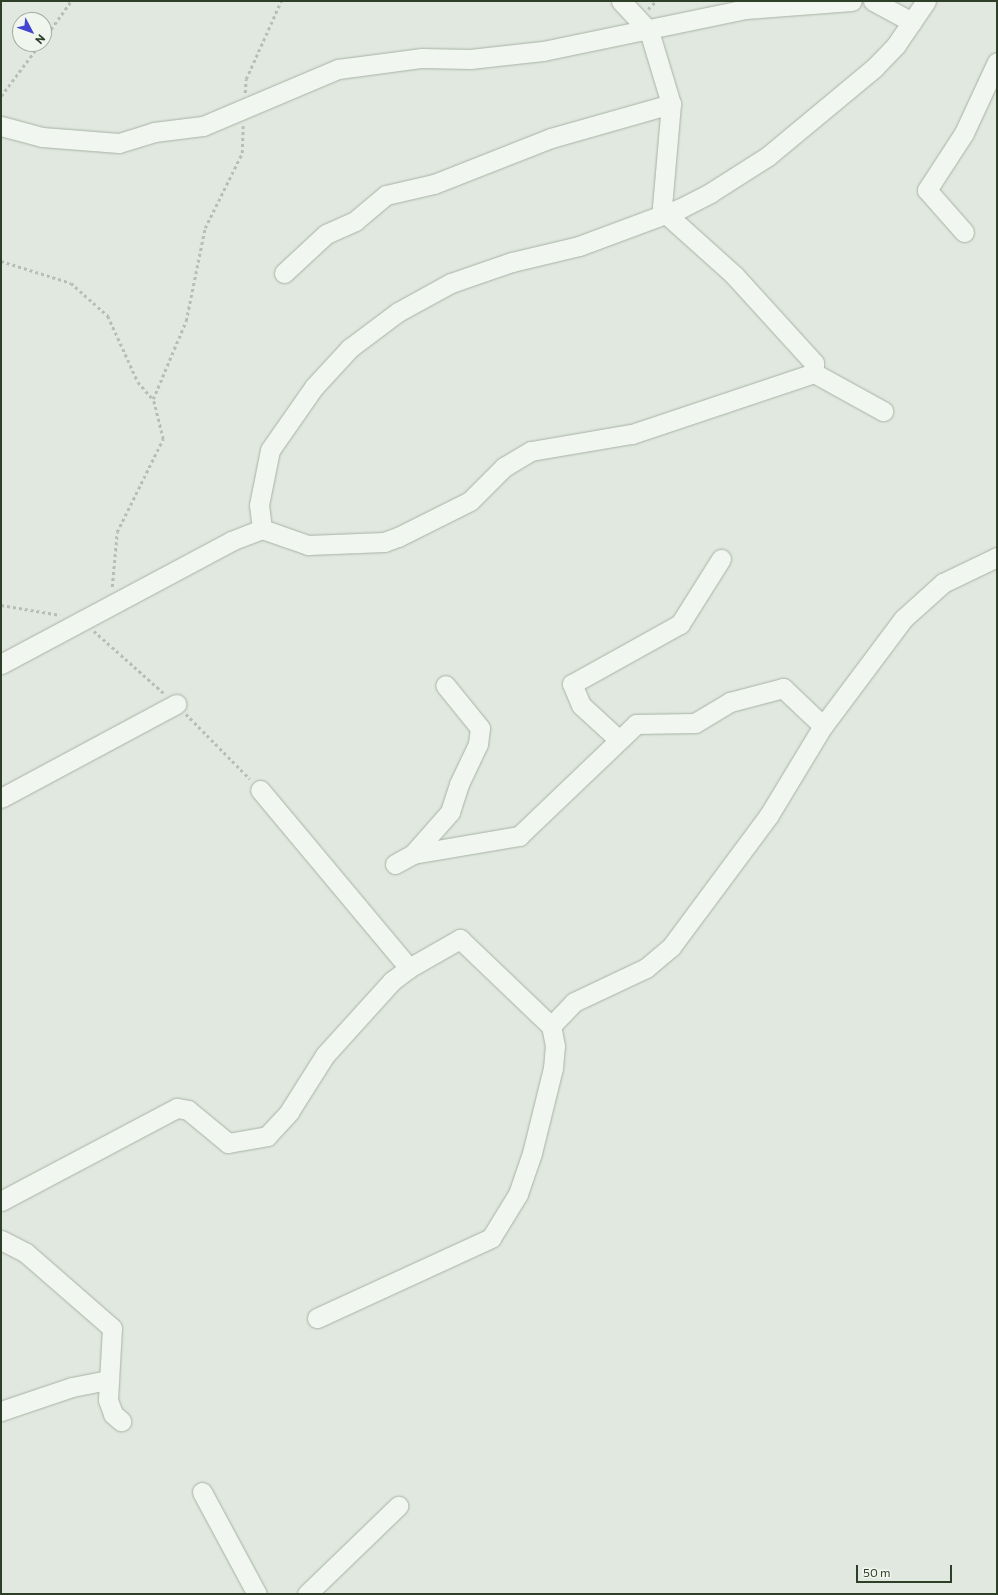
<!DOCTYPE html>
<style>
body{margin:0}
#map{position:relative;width:998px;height:1595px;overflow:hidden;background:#e1e8df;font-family:Commissioner,sans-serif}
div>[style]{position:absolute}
.path>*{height:2.5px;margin-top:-1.25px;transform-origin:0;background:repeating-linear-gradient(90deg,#b7bfb4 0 3px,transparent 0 6px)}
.roads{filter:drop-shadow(0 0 1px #a7b2a4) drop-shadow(0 0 1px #a7b2a4)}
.minor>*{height:19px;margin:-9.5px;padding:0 9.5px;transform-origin:9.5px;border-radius:9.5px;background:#f2f6f1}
span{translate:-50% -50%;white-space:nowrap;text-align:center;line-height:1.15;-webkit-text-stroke:3px #f0f6ee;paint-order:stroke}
.frame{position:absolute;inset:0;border:2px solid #2d3f27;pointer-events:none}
.north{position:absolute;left:12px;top:12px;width:40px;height:40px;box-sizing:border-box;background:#f0f6ee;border:1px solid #a2ad9e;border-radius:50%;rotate:131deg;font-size:11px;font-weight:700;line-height:16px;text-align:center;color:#2d3f27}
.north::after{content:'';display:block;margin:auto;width:14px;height:18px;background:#4245cf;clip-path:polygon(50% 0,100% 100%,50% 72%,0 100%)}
.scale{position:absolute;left:856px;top:1565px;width:96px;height:18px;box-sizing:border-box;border:2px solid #2d3f27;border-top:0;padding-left:5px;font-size:12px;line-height:14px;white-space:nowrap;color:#2d3f27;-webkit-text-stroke:3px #f0f6ee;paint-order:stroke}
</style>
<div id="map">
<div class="path">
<div style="left:648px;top:9px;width:11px;rotate:-45deg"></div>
<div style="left:44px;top:39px;width:47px;rotate:-54.6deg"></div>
<div style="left:245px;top:93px;width:14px;rotate:-86deg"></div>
<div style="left:246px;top:79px;width:85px;rotate:-65.8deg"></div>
<div style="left:1px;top:96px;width:65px;rotate:-53.1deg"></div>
<div style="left:1px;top:261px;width:73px;rotate:17.4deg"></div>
<div style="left:71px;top:283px;width:50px;rotate:41.7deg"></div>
<div style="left:108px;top:316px;width:72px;rotate:65.6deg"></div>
<div style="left:138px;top:382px;width:23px;rotate:49deg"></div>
<div style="left:112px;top:587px;width:55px;rotate:-84.8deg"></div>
<div style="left:117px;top:532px;width:104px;rotate:-63.7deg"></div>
<div style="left:163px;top:439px;width:41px;rotate:-104deg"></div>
<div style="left:153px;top:399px;width:85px;rotate:-67.1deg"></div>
<div style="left:186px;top:321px;width:95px;rotate:-78.5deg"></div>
<div style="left:205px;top:228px;width:84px;rotate:-63.7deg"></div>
<div style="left:242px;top:153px;width:27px;rotate:-88deg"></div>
<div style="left:1px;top:605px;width:60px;rotate:9.6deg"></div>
<div style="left:94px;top:631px;width:95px;rotate:41.6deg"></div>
<div style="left:186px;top:714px;width:91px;rotate:45.4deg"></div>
</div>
<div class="roads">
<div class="minor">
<div style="left:621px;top:1px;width:41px;rotate:47deg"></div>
<div style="left:649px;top:31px;width:76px;rotate:73.2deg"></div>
<div style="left:671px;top:104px;width:103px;rotate:95deg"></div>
<div style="left:662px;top:207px;width:7px;rotate:63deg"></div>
<div style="left:665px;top:213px;width:93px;rotate:41.9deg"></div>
<div style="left:734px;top:275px;width:119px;rotate:47.7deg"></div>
<div style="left:814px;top:363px;width:10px;rotate:90deg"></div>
<div style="left:873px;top:1px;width:44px;rotate:28.3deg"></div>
<div style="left:1px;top:126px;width:42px;rotate:15deg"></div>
<div style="left:42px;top:137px;width:77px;rotate:4.5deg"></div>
<div style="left:119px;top:143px;width:37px;rotate:-17deg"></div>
<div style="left:154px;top:132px;width:49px;rotate:-7deg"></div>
<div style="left:203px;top:126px;width:147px;rotate:-22.9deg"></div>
<div style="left:338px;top:69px;width:85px;rotate:-7.5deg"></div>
<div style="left:422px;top:58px;width:48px;rotate:1.2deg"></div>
<div style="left:470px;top:59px;width:73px;rotate:-6.3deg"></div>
<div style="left:543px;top:51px;width:207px;rotate:-11.7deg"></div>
<div style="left:746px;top:9px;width:106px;rotate:-4.3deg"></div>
<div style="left:964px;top:232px;width:56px;rotate:-131.4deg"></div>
<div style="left:927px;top:190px;width:68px;rotate:-57deg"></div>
<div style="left:964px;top:133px;width:78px;rotate:-65.1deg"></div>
<div style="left:284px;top:273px;width:57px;rotate:-42.9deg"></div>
<div style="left:326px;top:234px;width:32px;rotate:-24deg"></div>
<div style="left:355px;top:221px;width:40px;rotate:-40deg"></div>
<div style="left:386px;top:195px;width:49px;rotate:-12.9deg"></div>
<div style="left:434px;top:184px;width:126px;rotate:-21.5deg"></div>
<div style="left:551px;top:138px;width:125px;rotate:-15.8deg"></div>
<div style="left:262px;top:529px;width:24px;rotate:-97deg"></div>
<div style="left:259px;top:505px;width:56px;rotate:-78.7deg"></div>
<div style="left:270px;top:450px;width:77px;rotate:-55.1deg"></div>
<div style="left:314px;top:387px;width:53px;rotate:-47.3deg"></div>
<div style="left:350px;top:348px;width:60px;rotate:-36.9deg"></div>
<div style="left:398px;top:312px;width:60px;rotate:-28.7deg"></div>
<div style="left:451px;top:283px;width:65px;rotate:-19deg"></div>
<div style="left:512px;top:262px;width:69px;rotate:-13.4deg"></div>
<div style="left:579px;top:246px;width:109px;rotate:-20.4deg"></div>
<div style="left:681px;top:208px;width:33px;rotate:-27deg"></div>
<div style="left:710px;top:193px;width:69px;rotate:-32.5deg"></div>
<div style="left:768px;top:156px;width:138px;rotate:-39.7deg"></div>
<div style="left:874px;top:68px;width:32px;rotate:-46deg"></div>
<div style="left:896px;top:45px;width:53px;rotate:-55.7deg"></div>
<div style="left:1px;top:664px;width:261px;rotate:-28.1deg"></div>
<div style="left:231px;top:541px;width:33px;rotate:-21deg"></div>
<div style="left:262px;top:529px;width:49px;rotate:19.2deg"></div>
<div style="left:308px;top:545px;width:76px;rotate:-2.3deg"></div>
<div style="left:384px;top:542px;width:15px;rotate:-20deg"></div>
<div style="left:398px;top:537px;width:80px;rotate:-26.6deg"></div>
<div style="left:470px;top:501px;width:48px;rotate:-45deg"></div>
<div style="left:504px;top:467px;width:31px;rotate:-31deg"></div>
<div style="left:531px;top:451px;width:102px;rotate:-9.6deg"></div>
<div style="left:632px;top:434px;width:192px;rotate:-18.5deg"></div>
<div style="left:814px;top:373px;width:79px;rotate:28.8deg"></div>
<div style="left:618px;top:739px;width:50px;rotate:-137.4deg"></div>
<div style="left:581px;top:705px;width:23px;rotate:-113deg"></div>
<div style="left:572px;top:684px;width:124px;rotate:-29.1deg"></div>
<div style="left:680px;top:624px;width:77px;rotate:-57.8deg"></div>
<div style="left:1px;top:798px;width:199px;rotate:-28.2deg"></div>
<div style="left:413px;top:854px;width:56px;rotate:-48.6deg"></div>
<div style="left:450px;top:812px;width:29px;rotate:-72deg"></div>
<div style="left:459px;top:784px;width:44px;rotate:-64.6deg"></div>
<div style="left:478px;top:744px;width:16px;rotate:-83deg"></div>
<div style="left:480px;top:728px;width:55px;rotate:-129.1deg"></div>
<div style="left:395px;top:864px;width:21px;rotate:-29deg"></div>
<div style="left:413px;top:854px;width:108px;rotate:-9.6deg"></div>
<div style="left:519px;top:836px;width:162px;rotate:-43.7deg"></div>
<div style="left:636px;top:724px;width:59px;rotate:-1deg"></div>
<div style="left:695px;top:723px;width:41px;rotate:-31deg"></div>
<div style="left:730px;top:702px;width:55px;rotate:-14.8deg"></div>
<div style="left:783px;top:688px;width:55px;rotate:43.5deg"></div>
<div style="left:409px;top:968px;width:59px;rotate:-29.6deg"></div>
<div style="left:460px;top:939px;width:126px;rotate:43.7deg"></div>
<div style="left:1px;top:1201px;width:199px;rotate:-27.9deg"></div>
<div style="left:177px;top:1108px;width:11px;rotate:10deg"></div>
<div style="left:188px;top:1110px;width:52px;rotate:39.5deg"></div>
<div style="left:228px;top:1143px;width:40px;rotate:-10deg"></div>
<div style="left:267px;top:1136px;width:33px;rotate:-47deg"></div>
<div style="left:289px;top:1112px;width:67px;rotate:-57.7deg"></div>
<div style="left:325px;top:1055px;width:100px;rotate:-47.8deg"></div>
<div style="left:392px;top:981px;width:21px;rotate:-37deg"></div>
<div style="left:409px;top:968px;width:232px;rotate:-129.9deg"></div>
<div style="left:1px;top:1240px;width:28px;rotate:27deg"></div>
<div style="left:26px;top:1253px;width:114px;rotate:41.1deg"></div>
<div style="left:112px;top:1328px;width:72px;rotate:93.2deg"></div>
<div style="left:108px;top:1400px;width:15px;rotate:70deg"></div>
<div style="left:113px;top:1414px;width:11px;rotate:41deg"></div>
<div style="left:317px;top:1318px;width:192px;rotate:-24.7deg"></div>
<div style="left:491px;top:1238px;width:52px;rotate:-58.5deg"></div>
<div style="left:518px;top:1194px;width:43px;rotate:-71.1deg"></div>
<div style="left:532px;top:1153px;width:88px;rotate:-76.1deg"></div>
<div style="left:553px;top:1068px;width:22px;rotate:-85deg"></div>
<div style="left:555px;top:1046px;width:20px;rotate:-101deg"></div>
<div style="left:551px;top:1026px;width:33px;rotate:-46deg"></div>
<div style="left:574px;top:1002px;width:80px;rotate:-25.3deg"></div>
<div style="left:646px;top:968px;width:33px;rotate:-40deg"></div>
<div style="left:671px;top:947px;width:164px;rotate:-53.4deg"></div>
<div style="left:769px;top:815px;width:104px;rotate:-58.8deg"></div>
<div style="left:823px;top:726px;width:134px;rotate:-53.2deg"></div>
<div style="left:903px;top:619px;width:54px;rotate:-42deg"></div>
<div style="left:943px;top:583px;width:60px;rotate:-25.7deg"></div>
<div style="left:1px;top:1411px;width:75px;rotate:-18.7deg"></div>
<div style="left:72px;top:1387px;width:38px;rotate:-11deg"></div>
<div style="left:202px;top:1492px;width:116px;rotate:61.7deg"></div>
<div style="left:307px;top:1594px;width:127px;rotate:-44deg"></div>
</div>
</div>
<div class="frame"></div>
<div class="north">N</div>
<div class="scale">50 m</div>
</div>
